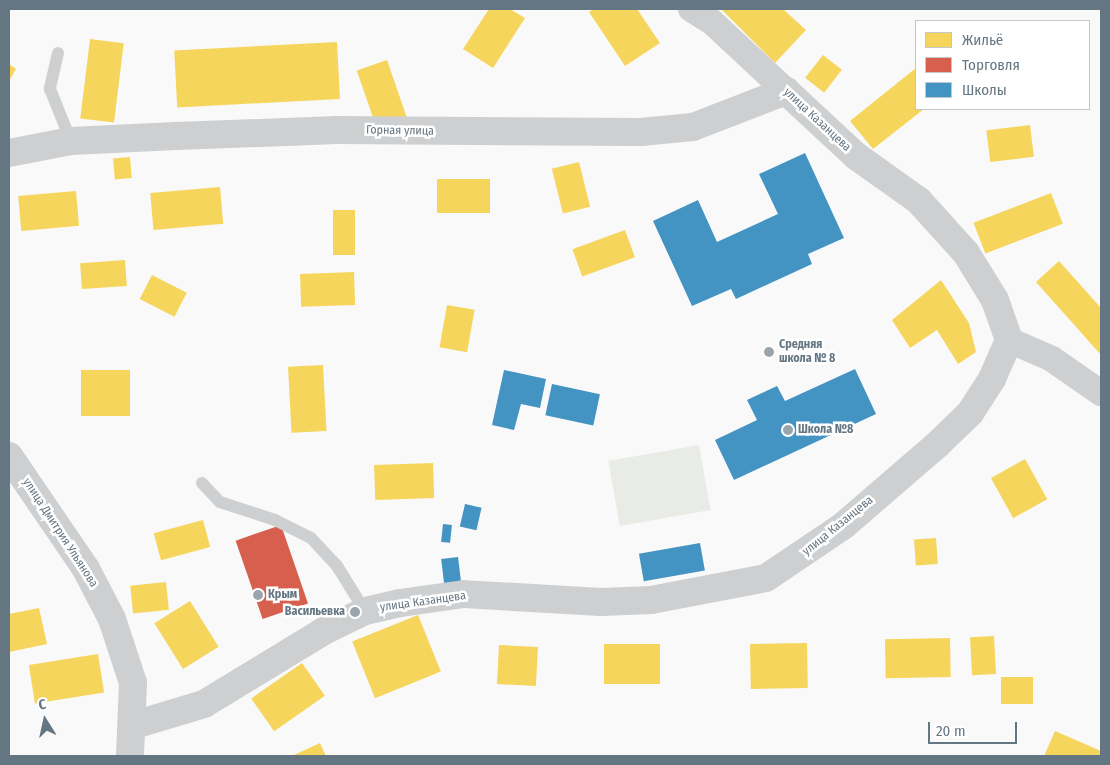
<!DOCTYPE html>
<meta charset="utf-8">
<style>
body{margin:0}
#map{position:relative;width:1110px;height:765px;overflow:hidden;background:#f9f9f9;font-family:"Fira Sans Condensed",sans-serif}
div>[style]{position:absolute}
.green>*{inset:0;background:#e8ebe6;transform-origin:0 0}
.homes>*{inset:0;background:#f6d55c;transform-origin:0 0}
.shops>*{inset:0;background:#d6604d;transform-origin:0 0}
.schools>*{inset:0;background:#4393c3;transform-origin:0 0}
.service>*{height:12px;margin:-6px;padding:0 6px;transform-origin:6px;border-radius:6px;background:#cecfd0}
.minor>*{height:26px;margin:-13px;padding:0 13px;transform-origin:13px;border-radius:13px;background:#cecfd0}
.tertiary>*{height:28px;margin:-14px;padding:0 14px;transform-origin:14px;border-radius:14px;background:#cecfd0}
.dots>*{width:14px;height:14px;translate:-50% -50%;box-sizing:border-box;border:2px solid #fff;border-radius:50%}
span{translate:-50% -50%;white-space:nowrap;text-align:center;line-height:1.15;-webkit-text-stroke:5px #fff;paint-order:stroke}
.street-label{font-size:12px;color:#657683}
.poi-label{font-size:12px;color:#657683;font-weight:700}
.left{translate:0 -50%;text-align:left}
.right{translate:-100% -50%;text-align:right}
.frame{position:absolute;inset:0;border:10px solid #657683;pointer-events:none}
.legend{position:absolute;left:915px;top:20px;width:175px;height:90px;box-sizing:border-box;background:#fff;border:1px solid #c1c8cd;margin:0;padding:6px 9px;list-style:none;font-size:15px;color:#657683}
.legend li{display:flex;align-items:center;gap:10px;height:25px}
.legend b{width:25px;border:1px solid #c1c8cd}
.north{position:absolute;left:20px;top:695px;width:50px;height:50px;-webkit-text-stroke:4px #fff;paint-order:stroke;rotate:350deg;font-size:14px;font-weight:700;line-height:20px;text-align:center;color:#657683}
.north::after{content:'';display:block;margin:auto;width:18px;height:22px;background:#657683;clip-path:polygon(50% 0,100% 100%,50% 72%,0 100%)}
.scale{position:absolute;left:928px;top:722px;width:89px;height:22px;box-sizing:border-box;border:2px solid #657683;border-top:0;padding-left:6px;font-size:15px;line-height:18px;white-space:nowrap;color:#657683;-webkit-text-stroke:4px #fff;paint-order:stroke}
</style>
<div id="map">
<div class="green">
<div style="left:699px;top:445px;width:66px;height:92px;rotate:80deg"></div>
</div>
<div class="homes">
<div style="clip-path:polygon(489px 9px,510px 9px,525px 18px,493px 68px,463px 49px)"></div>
<div style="clip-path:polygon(594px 9px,637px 9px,660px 43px,625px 66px,589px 12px)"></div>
<div style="clip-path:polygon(721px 9px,783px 9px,806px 30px,775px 63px)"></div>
<div style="left:90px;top:39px;width:34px;height:80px;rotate:7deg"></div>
<div style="left:337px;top:42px;width:57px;height:163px;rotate:87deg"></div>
<div style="left:823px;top:55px;width:24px;height:29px;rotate:38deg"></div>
<div style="left:387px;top:60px;width:61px;height:32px;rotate:71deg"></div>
<div style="clip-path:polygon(9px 64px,16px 69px,9px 81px)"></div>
<div style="clip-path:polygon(916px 68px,916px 109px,924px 109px,873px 149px,850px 121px)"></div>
<div style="left:1030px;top:125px;width:32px;height:44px;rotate:83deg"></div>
<div style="left:130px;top:157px;width:21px;height:17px;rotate:85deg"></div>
<div style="left:579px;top:162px;width:46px;height:28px;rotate:76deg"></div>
<div style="left:437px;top:179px;width:53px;height:34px"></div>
<div style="left:220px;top:187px;width:37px;height:70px;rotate:85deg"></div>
<div style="left:76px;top:191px;width:35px;height:58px;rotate:85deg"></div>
<div style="left:1051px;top:193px;width:33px;height:83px;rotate:69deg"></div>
<div style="left:333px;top:210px;width:22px;height:45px"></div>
<div style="left:625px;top:230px;width:29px;height:56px;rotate:70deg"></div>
<div style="left:125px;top:260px;width:26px;height:45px;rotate:86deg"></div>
<div style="clip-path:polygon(1059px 261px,1101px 308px,1101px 355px,1036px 282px)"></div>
<div style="left:354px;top:272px;width:33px;height:54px;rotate:88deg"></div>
<div style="left:152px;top:275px;width:39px;height:27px;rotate:27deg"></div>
<div style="clip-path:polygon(941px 280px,969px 323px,976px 352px,958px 364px,937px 330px,910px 348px,892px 320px)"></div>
<div style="left:447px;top:305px;width:28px;height:43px;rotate:10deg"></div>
<div style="left:323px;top:365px;width:66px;height:35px;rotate:87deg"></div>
<div style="left:81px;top:370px;width:49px;height:46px"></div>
<div style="left:1025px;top:459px;width:46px;height:39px;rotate:61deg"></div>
<div style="left:433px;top:463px;width:35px;height:59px;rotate:88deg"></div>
<div style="left:203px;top:520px;width:28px;height:51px;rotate:75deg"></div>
<div style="left:936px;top:538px;width:26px;height:22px;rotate:86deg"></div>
<div style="left:166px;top:582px;width:28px;height:36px;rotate:84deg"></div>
<div style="left:190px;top:601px;width:54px;height:42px;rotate:58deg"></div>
<div style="clip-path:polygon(39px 608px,47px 644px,9px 652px,9px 614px)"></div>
<div style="left:418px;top:615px;width:61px;height:71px;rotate:68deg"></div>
<div style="left:994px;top:636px;width:38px;height:24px;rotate:87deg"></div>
<div style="left:950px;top:638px;width:39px;height:65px;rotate:89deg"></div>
<div style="left:807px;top:643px;width:45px;height:57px;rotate:89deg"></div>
<div style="left:660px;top:644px;width:40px;height:56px;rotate:90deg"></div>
<div style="left:499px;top:645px;width:39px;height:39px;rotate:3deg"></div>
<div style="left:98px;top:654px;width:39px;height:70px;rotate:81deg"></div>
<div style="left:302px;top:663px;width:40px;height:62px;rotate:55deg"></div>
<div style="left:1001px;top:677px;width:32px;height:27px"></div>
<div style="clip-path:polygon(1055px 731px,1101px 751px,1101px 756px,1044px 756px)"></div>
<div style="clip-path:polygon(320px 743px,326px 756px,294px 756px,294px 755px)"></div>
</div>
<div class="shops">
<div style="left:281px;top:525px;width:83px;height:48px;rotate:71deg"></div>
</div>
<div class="schools">
<div style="clip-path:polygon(805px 153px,844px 238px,808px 254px,812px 264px,736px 299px,731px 289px,692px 306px,653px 221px,698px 200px,717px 242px,778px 214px,759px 174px)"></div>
<div style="clip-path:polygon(855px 369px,876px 414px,734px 480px,715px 440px,757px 420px,747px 400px,777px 386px,785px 401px)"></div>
<div style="clip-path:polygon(504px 370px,546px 379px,540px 408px,521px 404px,514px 430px,492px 425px)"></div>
<div style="left:552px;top:384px;width:49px;height:32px;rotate:12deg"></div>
<div style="left:465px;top:504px;width:17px;height:23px;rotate:13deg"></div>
<div style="left:443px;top:524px;width:9px;height:18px;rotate:6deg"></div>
<div style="left:700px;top:543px;width:28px;height:62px;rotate:80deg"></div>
<div style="left:458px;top:557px;width:32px;height:17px;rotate:83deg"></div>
</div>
<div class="service">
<div style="left:58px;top:53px;width:37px;rotate:103deg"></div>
<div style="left:50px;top:89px;width:56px;rotate:68deg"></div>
<div style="left:202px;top:483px;width:26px;rotate:47deg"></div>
<div style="left:220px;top:502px;width:58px;rotate:18.1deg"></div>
<div style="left:275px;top:520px;width:40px;rotate:26.6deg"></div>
<div style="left:311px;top:538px;width:38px;rotate:47deg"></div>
<div style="left:337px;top:566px;width:53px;rotate:58.1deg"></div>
</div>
<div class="minor">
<div style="left:691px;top:9px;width:25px;rotate:32deg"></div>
<div style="left:712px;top:22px;width:101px;rotate:43deg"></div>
<div style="left:1009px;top:340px;width:47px;rotate:23.8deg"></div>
<div style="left:1052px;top:359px;width:60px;rotate:34.8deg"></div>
</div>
<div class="tertiary">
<div style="left:9px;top:153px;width:63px;rotate:-11deg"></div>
<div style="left:71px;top:141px;width:105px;rotate:-2.7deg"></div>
<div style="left:176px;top:136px;width:161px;rotate:-2.1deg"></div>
<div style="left:337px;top:130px;width:304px;rotate:0.4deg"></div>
<div style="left:641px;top:132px;width:52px;rotate:-5.5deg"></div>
<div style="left:693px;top:127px;width:100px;rotate:-21.2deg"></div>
<div style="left:786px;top:91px;width:96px;rotate:42.9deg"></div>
<div style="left:856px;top:156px;width:77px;rotate:35.5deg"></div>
<div style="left:919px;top:201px;width:70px;rotate:47.9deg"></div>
<div style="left:966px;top:253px;width:55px;rotate:58.3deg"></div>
<div style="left:995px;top:300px;width:42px;rotate:70.7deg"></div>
<div style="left:1009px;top:340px;width:43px;rotate:113.6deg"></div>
<div style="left:992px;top:379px;width:40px;rotate:122.9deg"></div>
<div style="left:970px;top:413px;width:45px;rotate:135.9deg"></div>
<div style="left:938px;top:444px;width:125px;rotate:139.2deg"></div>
<div style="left:843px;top:526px;width:93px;rotate:146deg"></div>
<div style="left:766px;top:578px;width:117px;rotate:169.2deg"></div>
<div style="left:651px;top:600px;width:50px;rotate:177.7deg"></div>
<div style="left:601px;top:602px;width:137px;rotate:-176.7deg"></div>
<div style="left:464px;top:594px;width:65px;rotate:172deg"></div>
<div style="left:400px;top:603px;width:36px;rotate:167deg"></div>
<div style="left:365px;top:611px;width:46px;rotate:154deg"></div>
<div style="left:324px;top:631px;width:140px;rotate:148.7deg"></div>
<div style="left:204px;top:704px;width:73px;rotate:163.3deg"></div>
<div style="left:9px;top:456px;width:137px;rotate:55.7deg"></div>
<div style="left:86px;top:569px;width:56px;rotate:62.5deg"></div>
<div style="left:112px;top:619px;width:67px;rotate:71.8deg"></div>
<div style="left:133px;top:683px;width:73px;rotate:92.4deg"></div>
</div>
<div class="dots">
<div style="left:769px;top:352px;background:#99a4ac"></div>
<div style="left:788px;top:430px;background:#99a4ac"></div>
<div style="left:258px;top:595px;background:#99a4ac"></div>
<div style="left:355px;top:612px;background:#99a4ac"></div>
</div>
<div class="street-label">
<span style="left:817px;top:120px;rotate:43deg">улица Казанцева</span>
<span style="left:400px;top:131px;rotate:1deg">Горная улица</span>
<span style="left:838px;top:526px;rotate:-39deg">улица Казанцева</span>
<span style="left:60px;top:533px;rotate:57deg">улица Дмитрия Ульянова</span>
<span style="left:423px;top:602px;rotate:-8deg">улица Казанцева</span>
</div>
<div class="poi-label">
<span class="left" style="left:779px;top:352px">Средняя<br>школа № 8</span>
<span class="left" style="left:798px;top:430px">Школа №8</span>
<span class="left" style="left:268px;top:595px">Крым</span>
<span class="right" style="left:345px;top:612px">Васильевка</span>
</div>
<div class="frame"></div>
<ul class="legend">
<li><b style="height:14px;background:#f6d55c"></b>Жильё</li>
<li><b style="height:14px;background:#d6604d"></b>Торговля</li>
<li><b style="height:14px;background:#4393c3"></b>Школы</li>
</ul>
<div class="north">С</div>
<div class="scale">20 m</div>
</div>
